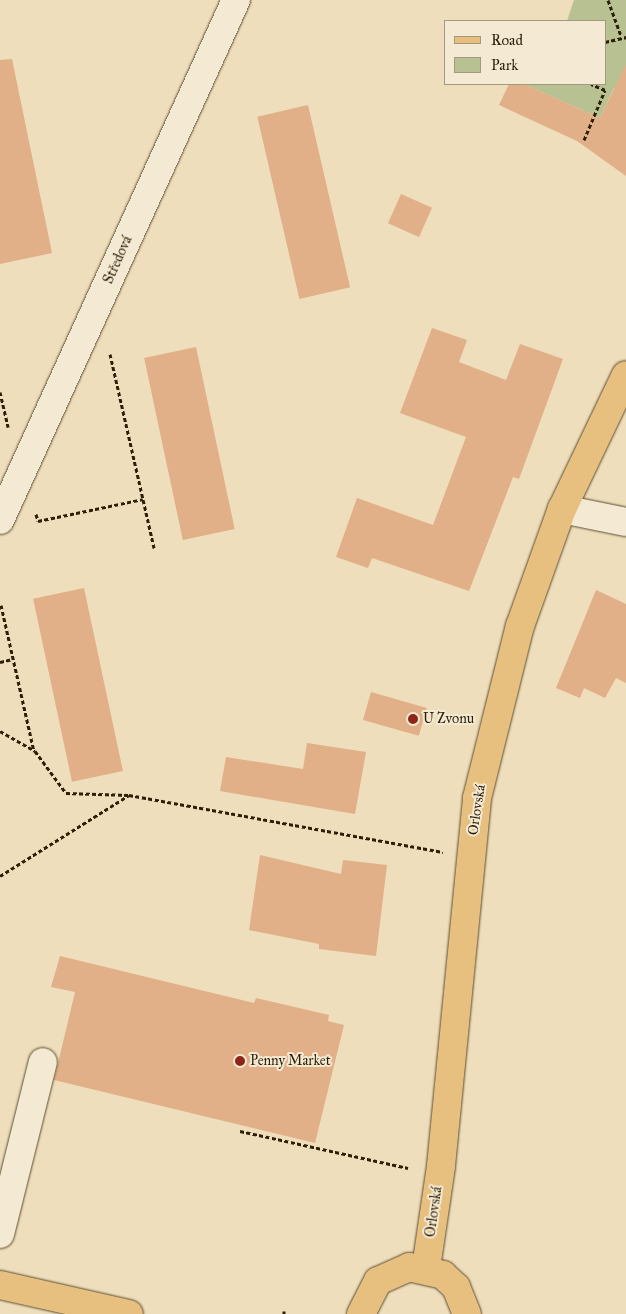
<!DOCTYPE html>
<meta charset="utf-8">
<style>
body{margin:0}
#map{position:relative;width:626px;height:1314px;overflow:hidden;background:#eedebb;font-family:"IM FELL Great Primer",serif}
div>[style]{position:absolute}
.green>*{inset:0;background:#b8c191}
.building>*{inset:0;background:#e1af88;transform-origin:0 0}
.path>*{height:3px;margin-top:-1.5px;transform-origin:0;background:repeating-linear-gradient(90deg,#2d1e06 0 4px,transparent 0 6.5px)}
.roads{filter:drop-shadow(0 0 1px #5d4e33) drop-shadow(0 0 1px #5d4e33)}
.minor>*{height:28px;margin:-14px;padding:0 14px;transform-origin:14px;border-radius:14px;background:#f4ead3}
.major>*{height:28px;margin:-14px;padding:0 14px;transform-origin:14px;border-radius:14px;background:#e7bf7e}
.dots>*{width:14px;height:14px;translate:-50% -50%;box-sizing:border-box;border:2px solid #f4ead3;border-radius:50%}
span{translate:-50% -50%;white-space:nowrap;text-align:center;line-height:1.15;-webkit-text-stroke:4px #f4ead3;paint-order:stroke}
.street-label{font-size:14px;color:#2d1e06}
.poi-label{font-size:14px;color:#2d1e06}
.left{translate:0 -50%;text-align:left}
.legend{position:absolute;left:444px;top:20px;width:162px;height:65px;box-sizing:border-box;background:#f4ead3;border:1px solid #a49881;margin:0;padding:6px 9px;list-style:none;font-size:15px;color:#2d1e06}
.legend li{display:flex;align-items:center;gap:10px;height:25px}
.legend b{width:25px;border:1px solid #a49881}
</style>
<div id="map">
<div class="green">
<div style="clip-path:polygon(574px 0,626px 0,626px 93px,614px 88px,600px 118px,524px 84px,605px 84px,605px 21px,567px 21px)"></div>
</div>
<div class="building">
<div style="clip-path:polygon(12px 59px,52px 253px,0 264px,0 60px)"></div>
<div style="clip-path:polygon(626px 64px,626px 176px,577px 141px,499px 105px,509px 84px,524px 84px,600px 118px)"></div>
<div style="left:308px;top:105px;width:187px;height:52px;rotate:77deg"></div>
<div style="left:401px;top:194px;width:34px;height:32px;rotate:24deg"></div>
<div style="clip-path:polygon(432px 328px,467px 340px,459px 362px,506px 380px,520px 344px,563px 359px,519px 479px,513px 477px,469px 591px,372px 558px,368px 568px,336px 557px,357px 498px,433px 525px,466px 437px,400px 413px)"></div>
<div style="left:196px;top:347px;width:186px;height:53px;rotate:78deg"></div>
<div style="left:84px;top:588px;width:187px;height:52px;rotate:78deg"></div>
<div style="clip-path:polygon(596px 590px,626px 604px,626px 683px,616px 678px,605px 698px,584px 688px,580px 698px,556px 688px)"></div>
<div style="left:371px;top:692px;width:58px;height:29px;rotate:16deg"></div>
<div style="clip-path:polygon(307px 743px,366px 752px,355px 814px,220px 791px,226px 757px,303px 769px)"></div>
<div style="clip-path:polygon(260px 855px,341px 874px,343px 860px,387px 865px,376px 956px,319px 949px,319px 944px,249px 930px)"></div>
<div style="clip-path:polygon(60px 956px,254px 1003px,256px 998px,329px 1015px,328px 1021px,344px 1025px,315px 1143px,54px 1080px,75px 992px,51px 987px)"></div>
</div>
<div class="path">
<div style="left:608px;top:0;width:38px;rotate:70deg"></div>
<div style="left:605px;top:42px;width:22px;rotate:-13deg"></div>
<div style="left:584px;top:140px;width:54px;rotate:-67.2deg"></div>
<div style="left:605px;top:90px;width:15px;rotate:-157deg"></div>
<div style="left:110px;top:354px;width:199px;rotate:77.2deg"></div>
<div style="left:0;top:392px;width:36px;rotate:77deg"></div>
<div style="left:36px;top:514px;width:7px;rotate:74deg"></div>
<div style="left:38px;top:521px;width:107px;rotate:-11.8deg"></div>
<div style="left:1px;top:605px;width:150px;rotate:77.3deg"></div>
<div style="left:0;top:662px;width:13px;rotate:-13deg"></div>
<div style="left:0;top:731px;width:40px;rotate:29.7deg"></div>
<div style="left:35px;top:751px;width:52px;rotate:53.6deg"></div>
<div style="left:66px;top:793px;width:63px;rotate:1.8deg"></div>
<div style="left:129px;top:795px;width:319px;rotate:10.3deg"></div>
<div style="left:0;top:876px;width:152px;rotate:-32.1deg"></div>
<div style="left:240px;top:1131px;width:172px;rotate:12.4deg"></div>
<div style="left:284px;top:1314px;width:3px;rotate:-90deg"></div>
</div>
<div class="roads">
<div class="minor">
<div style="left:562px;top:509px;width:65px;rotate:11.5deg"></div>
<div style="left:0;top:520px;width:571px;rotate:-65.59deg"></div>
<div style="left:0;top:1234px;width:177px;rotate:-76deg"></div>
</div>
<div class="major">
<div style="left:426px;top:1268px;width:103px;rotate:-81.6deg"></div>
<div style="left:441px;top:1166px;width:370px;rotate:-84.4deg"></div>
<div style="left:477px;top:798px;width:177px;rotate:-76deg"></div>
<div style="left:520px;top:626px;width:124px;rotate:-70.3deg"></div>
<div style="left:562px;top:509px;width:148px;rotate:-64.5deg"></div>
<div style="left:0;top:1285px;width:132px;rotate:12.7deg"></div>
<div style="left:361px;top:1314px;width:37px;rotate:-63deg"></div>
<div style="left:378px;top:1281px;width:34px;rotate:-24deg"></div>
<div style="left:409px;top:1267px;width:35px;rotate:13deg"></div>
<div style="left:443px;top:1275px;width:18px;rotate:43deg"></div>
<div style="left:456px;top:1287px;width:29px;rotate:68deg"></div>
</div>
</div>
<div class="dots">
<div style="left:413px;top:719px;background:#8f2418"></div>
<div style="left:240px;top:1061px;background:#8f2418"></div>
</div>
<div class="street-label">
<span style="left:118px;top:260px;rotate:-66deg">Středová</span>
<span style="left:477px;top:810px;rotate:-81deg">Orlovská</span>
<span style="left:434px;top:1212px;rotate:-82deg">Orlovská</span>
</div>
<div class="poi-label">
<span class="left" style="left:423px;top:719px">U Zvonu</span>
<span class="left" style="left:250px;top:1061px">Penny Market</span>
</div>
<ul class="legend">
<li><b style="height:6px;background:#e7bf7e"></b>Road</li>
<li><b style="height:14px;background:#b8c191"></b>Park</li>
</ul>
</div>
